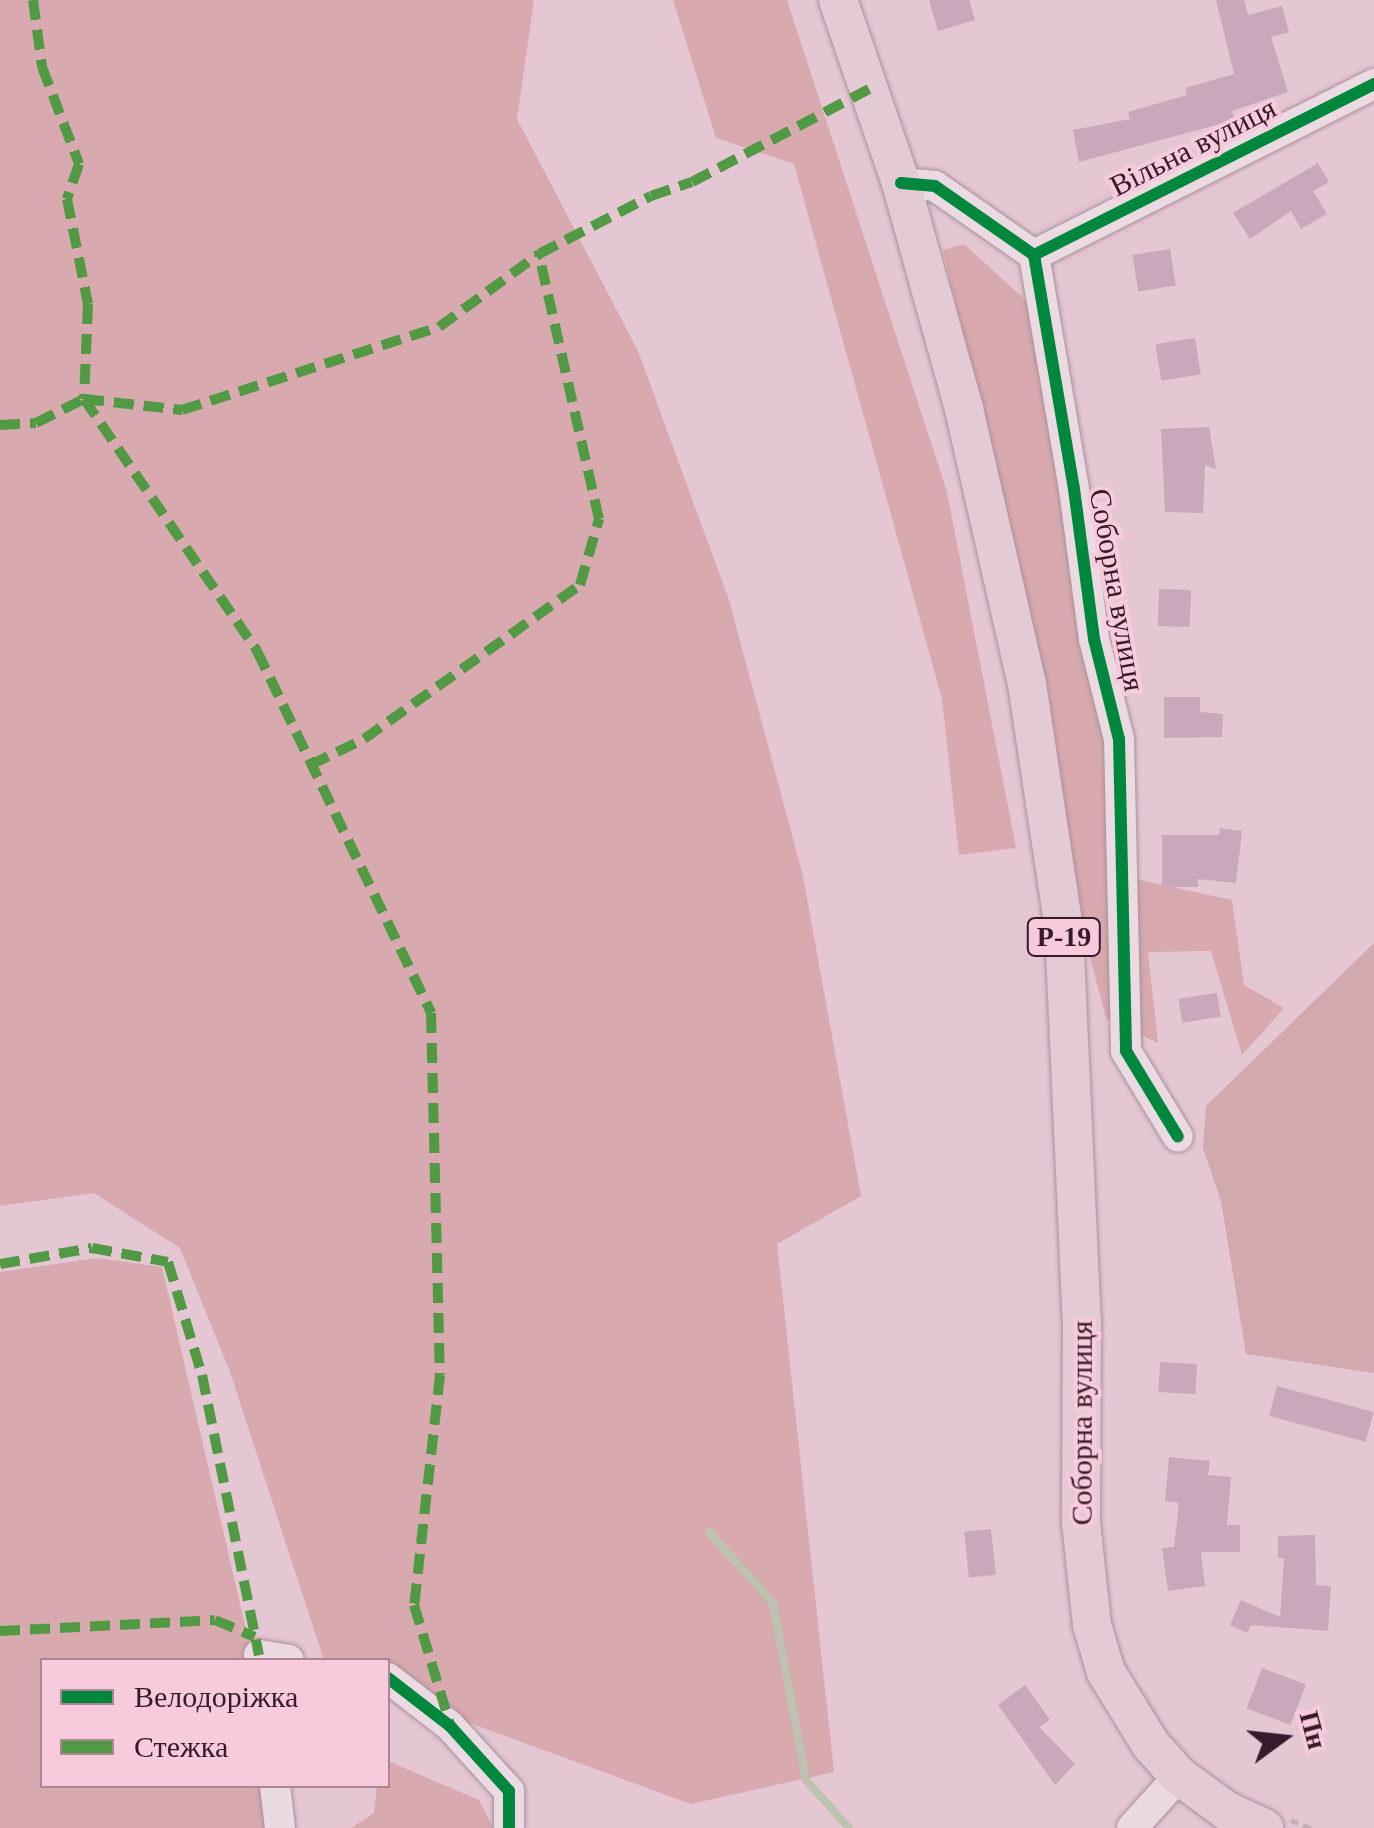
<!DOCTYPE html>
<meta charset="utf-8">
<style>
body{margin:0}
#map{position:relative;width:1374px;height:1828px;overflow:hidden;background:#e4c7d3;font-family:"Times New Roman",serif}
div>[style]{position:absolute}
.green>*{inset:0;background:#d8a9ae}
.cemetery>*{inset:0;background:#d1a9ae}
.stream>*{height:8px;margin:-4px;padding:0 4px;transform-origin:4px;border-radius:4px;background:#bec3af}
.building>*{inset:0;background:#c8a8ba;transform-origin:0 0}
.path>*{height:5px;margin-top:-2.5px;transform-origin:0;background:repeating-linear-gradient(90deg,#c3b1ba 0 8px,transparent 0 13px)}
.roads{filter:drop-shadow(0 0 2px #a9919d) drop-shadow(0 0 2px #a9919d)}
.minor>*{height:30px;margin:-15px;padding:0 15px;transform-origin:15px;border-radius:15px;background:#ebdae1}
.major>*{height:38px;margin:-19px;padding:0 19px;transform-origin:19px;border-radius:19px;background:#e4cad5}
.quiet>*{height:10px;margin-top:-5px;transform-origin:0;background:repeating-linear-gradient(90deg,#519942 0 20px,transparent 0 30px)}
.cycleway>*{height:12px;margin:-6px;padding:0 6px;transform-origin:6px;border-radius:6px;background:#00873e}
span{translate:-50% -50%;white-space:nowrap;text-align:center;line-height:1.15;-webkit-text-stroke:8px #f8cbdc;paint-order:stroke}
.shield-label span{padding:2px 8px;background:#f8cbdc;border:2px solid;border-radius:8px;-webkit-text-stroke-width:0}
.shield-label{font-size:28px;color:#371a2c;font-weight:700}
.street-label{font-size:30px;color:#371a2c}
.legend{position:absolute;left:40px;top:1658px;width:350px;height:130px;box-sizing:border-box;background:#f8cbdc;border:2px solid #ab8496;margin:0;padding:12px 18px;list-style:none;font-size:30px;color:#371a2c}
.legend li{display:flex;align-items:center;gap:20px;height:50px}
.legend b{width:50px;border:2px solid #ab8496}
.north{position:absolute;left:1234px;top:1688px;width:100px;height:100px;-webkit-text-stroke:8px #f8cbdc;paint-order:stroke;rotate:75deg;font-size:28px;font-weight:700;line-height:40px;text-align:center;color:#371a2c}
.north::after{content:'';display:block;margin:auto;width:35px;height:45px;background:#371a2c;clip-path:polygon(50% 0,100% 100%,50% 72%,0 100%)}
</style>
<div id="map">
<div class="green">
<div style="clip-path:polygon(0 0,534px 0,517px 119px,638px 351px,729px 600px,803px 876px,861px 1196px,777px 1244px,834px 1772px,691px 1804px,388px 1693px,388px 1660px,324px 1660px,230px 1372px,180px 1248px,94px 1193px,0 1206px)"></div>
<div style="clip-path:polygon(673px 0,787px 0,947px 492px,1016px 848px,959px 855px,942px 699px,794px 164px,716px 138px)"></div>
<div style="clip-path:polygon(964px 244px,1034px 308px,1080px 647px,1106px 741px,1112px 874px,1232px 900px,1244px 985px,1284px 1008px,1242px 1055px,1211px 951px,1148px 952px,1158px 1043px,1106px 1018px,1082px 927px,1032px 630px,943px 250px)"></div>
<div style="clip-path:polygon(97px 1258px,162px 1267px,253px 1660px,42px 1660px,42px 1786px,268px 1786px,274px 1828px,0 1828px,0 1272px)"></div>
<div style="clip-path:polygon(388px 1761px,479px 1800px,493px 1828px,351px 1828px,374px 1813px,377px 1786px,388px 1786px)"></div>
</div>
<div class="cemetery">
<div style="clip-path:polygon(1374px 943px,1374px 1373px,1246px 1354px,1221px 1201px,1203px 1148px,1206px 1106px)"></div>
</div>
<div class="stream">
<div style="left:709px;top:1532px;width:96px;rotate:48deg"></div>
<div style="left:773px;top:1603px;width:180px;rotate:79.4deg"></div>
<div style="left:806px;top:1780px;width:64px;rotate:48.1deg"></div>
</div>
<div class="building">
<div style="clip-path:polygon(929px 0,969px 0,975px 20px,938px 31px)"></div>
<div style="clip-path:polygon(1216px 0,1244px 0,1248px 15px,1282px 6px,1289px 32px,1271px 37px,1288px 92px,1232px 111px,1235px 120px,1079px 162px,1073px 130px,1130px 119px,1128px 112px,1187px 95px,1185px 88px,1234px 74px)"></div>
<div style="clip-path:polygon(1318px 163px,1329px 182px,1313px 191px,1327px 214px,1301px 229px,1291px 211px,1250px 239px,1233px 213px)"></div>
<div style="left:1170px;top:249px;width:37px;height:38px;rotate:81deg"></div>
<div style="left:1195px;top:338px;width:37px;height:40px;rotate:81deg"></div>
<div style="clip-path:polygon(1209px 427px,1216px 469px,1205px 465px,1203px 513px,1165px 512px,1161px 429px)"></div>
<div style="left:1159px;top:589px;width:32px;height:37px;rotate:2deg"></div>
<div style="clip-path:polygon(1164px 697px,1200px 697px,1200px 712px,1223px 714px,1222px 737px,1164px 738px)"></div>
<div style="clip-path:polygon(1220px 828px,1242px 831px,1236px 883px,1198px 879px,1198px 887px,1162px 887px,1162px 835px,1219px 835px)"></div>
<div style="left:1217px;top:993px;width:24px;height:39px;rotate:81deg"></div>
<div style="left:1160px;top:1362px;width:37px;height:30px;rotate:3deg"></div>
<div style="left:1277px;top:1386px;width:100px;height:31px;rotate:15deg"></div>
<div style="clip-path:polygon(1169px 1457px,1210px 1461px,1208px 1475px,1231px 1477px,1227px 1525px,1240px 1525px,1240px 1552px,1201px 1552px,1205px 1586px,1168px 1591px,1162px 1548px,1174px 1547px,1179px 1503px,1165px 1501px)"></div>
<div style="left:991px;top:1529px;width:46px;height:27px;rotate:84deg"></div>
<div style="clip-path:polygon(1315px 1535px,1316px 1585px,1331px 1586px,1328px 1631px,1251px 1625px,1247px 1633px,1230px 1625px,1241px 1600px,1280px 1617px,1284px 1558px,1278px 1558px,1278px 1536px)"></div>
<div style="left:1262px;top:1668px;width:47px;height:43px;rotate:21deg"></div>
<div style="clip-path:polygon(1025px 1685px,1050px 1720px,1039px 1727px,1075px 1764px,1055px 1785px,998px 1705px)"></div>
</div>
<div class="path">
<div style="left:1291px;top:1820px;width:22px;rotate:22deg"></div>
</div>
<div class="roads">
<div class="minor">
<div style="left:901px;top:183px;width:34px;rotate:5deg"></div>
<div style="left:935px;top:186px;width:121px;rotate:34.9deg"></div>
<div style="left:1034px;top:255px;width:237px;rotate:80.3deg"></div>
<div style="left:1074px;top:489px;width:151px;rotate:82.4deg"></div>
<div style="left:1094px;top:639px;width:103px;rotate:76deg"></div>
<div style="left:1119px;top:739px;width:312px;rotate:88.7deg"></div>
<div style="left:1126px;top:1051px;width:100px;rotate:58.8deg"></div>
<div style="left:1034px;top:255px;width:381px;rotate:-26.7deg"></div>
<div style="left:260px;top:1660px;width:5px;rotate:-101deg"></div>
<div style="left:259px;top:1655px;width:30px;rotate:9deg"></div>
<div style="left:388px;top:1678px;width:78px;rotate:37.7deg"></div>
<div style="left:450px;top:1726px;width:88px;rotate:47.8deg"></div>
<div style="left:509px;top:1791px;width:37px;rotate:90deg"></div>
<div style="left:275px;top:1786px;width:42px;rotate:83.2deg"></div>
<div style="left:1132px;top:1828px;width:70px;rotate:-47.9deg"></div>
</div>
<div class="major">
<div style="left:838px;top:0;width:194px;rotate:71deg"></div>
<div style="left:901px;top:183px;width:235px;rotate:74.4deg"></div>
<div style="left:964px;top:409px;width:282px;rotate:77.1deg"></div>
<div style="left:1027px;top:684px;width:249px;rotate:81.4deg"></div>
<div style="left:1064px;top:930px;width:389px;rotate:87.4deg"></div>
<div style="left:1082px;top:1319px;width:203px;rotate:90.3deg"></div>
<div style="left:1081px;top:1522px;width:104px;rotate:83.9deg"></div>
<div style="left:1092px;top:1625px;width:49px;rotate:73.4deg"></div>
<div style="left:1106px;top:1672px;width:86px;rotate:58.3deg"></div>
<div style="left:1151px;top:1745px;width:42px;rotate:47.9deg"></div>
<div style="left:1179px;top:1776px;width:59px;rotate:36.1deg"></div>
<div style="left:1227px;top:1811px;width:41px;rotate:24.7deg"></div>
</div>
</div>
<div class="quiet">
<div style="left:33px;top:0;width:68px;rotate:82.3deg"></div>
<div style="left:42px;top:67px;width:104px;rotate:69.1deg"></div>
<div style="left:79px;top:164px;width:37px;rotate:109deg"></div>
<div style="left:67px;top:199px;width:107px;rotate:78.7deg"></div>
<div style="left:88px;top:304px;width:95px;rotate:92.4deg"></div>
<div style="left:84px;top:399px;width:306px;rotate:55.5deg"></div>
<div style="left:257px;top:651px;width:402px;rotate:64.3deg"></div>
<div style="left:431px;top:1013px;width:362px;rotate:88.6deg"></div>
<div style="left:440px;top:1375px;width:231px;rotate:96.4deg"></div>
<div style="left:414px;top:1605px;width:124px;rotate:73.2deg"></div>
<div style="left:84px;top:399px;width:99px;rotate:6.4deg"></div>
<div style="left:182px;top:410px;width:270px;rotate:-17.9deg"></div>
<div style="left:439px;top:327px;width:124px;rotate:-36.1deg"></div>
<div style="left:539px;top:254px;width:126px;rotate:-27.4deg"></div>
<div style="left:651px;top:196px;width:43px;rotate:-18.9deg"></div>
<div style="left:692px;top:182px;width:200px;rotate:-27.7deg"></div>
<div style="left:0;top:425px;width:36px;rotate:-3deg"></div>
<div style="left:36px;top:423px;width:54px;rotate:-26.6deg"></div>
<div style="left:310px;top:765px;width:60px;rotate:-25.7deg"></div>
<div style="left:364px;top:739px;width:265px;rotate:-35.5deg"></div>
<div style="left:580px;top:585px;width:69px;rotate:-73.9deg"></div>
<div style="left:599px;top:519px;width:272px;rotate:-102.8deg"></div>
<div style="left:0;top:1264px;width:93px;rotate:-9.9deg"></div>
<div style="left:92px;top:1248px;width:77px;rotate:10.4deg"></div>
<div style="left:168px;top:1262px;width:118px;rotate:73.3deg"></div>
<div style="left:202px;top:1375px;width:286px;rotate:78.5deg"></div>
<div style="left:0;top:1631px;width:215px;rotate:-2.9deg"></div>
<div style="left:215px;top:1620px;width:43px;rotate:23deg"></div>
</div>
<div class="cycleway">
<div style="left:901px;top:183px;width:34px;rotate:5deg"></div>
<div style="left:935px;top:186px;width:121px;rotate:34.9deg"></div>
<div style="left:1034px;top:255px;width:237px;rotate:80.3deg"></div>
<div style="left:1074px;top:489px;width:151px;rotate:82.4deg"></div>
<div style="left:1094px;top:639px;width:103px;rotate:76deg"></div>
<div style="left:1119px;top:739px;width:312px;rotate:88.7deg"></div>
<div style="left:1126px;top:1051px;width:100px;rotate:58.8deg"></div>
<div style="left:1034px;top:255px;width:381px;rotate:-26.7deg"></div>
<div style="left:388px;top:1678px;width:78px;rotate:37.7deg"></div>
<div style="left:450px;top:1726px;width:88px;rotate:47.8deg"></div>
<div style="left:509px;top:1791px;width:37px;rotate:90deg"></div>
</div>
<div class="shield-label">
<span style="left:1064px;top:937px">Р-19</span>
</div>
<div class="street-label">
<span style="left:1193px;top:147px;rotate:-27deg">Вільна вулиця</span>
<span style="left:1117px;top:590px;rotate:80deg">Соборна вулиця</span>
<span style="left:1082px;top:1423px;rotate:-90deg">Соборна вулиця</span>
</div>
<ul class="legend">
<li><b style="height:12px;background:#00873e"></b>Велодоріжка</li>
<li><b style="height:12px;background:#519942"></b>Стежка</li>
</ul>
<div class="north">Пн</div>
</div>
